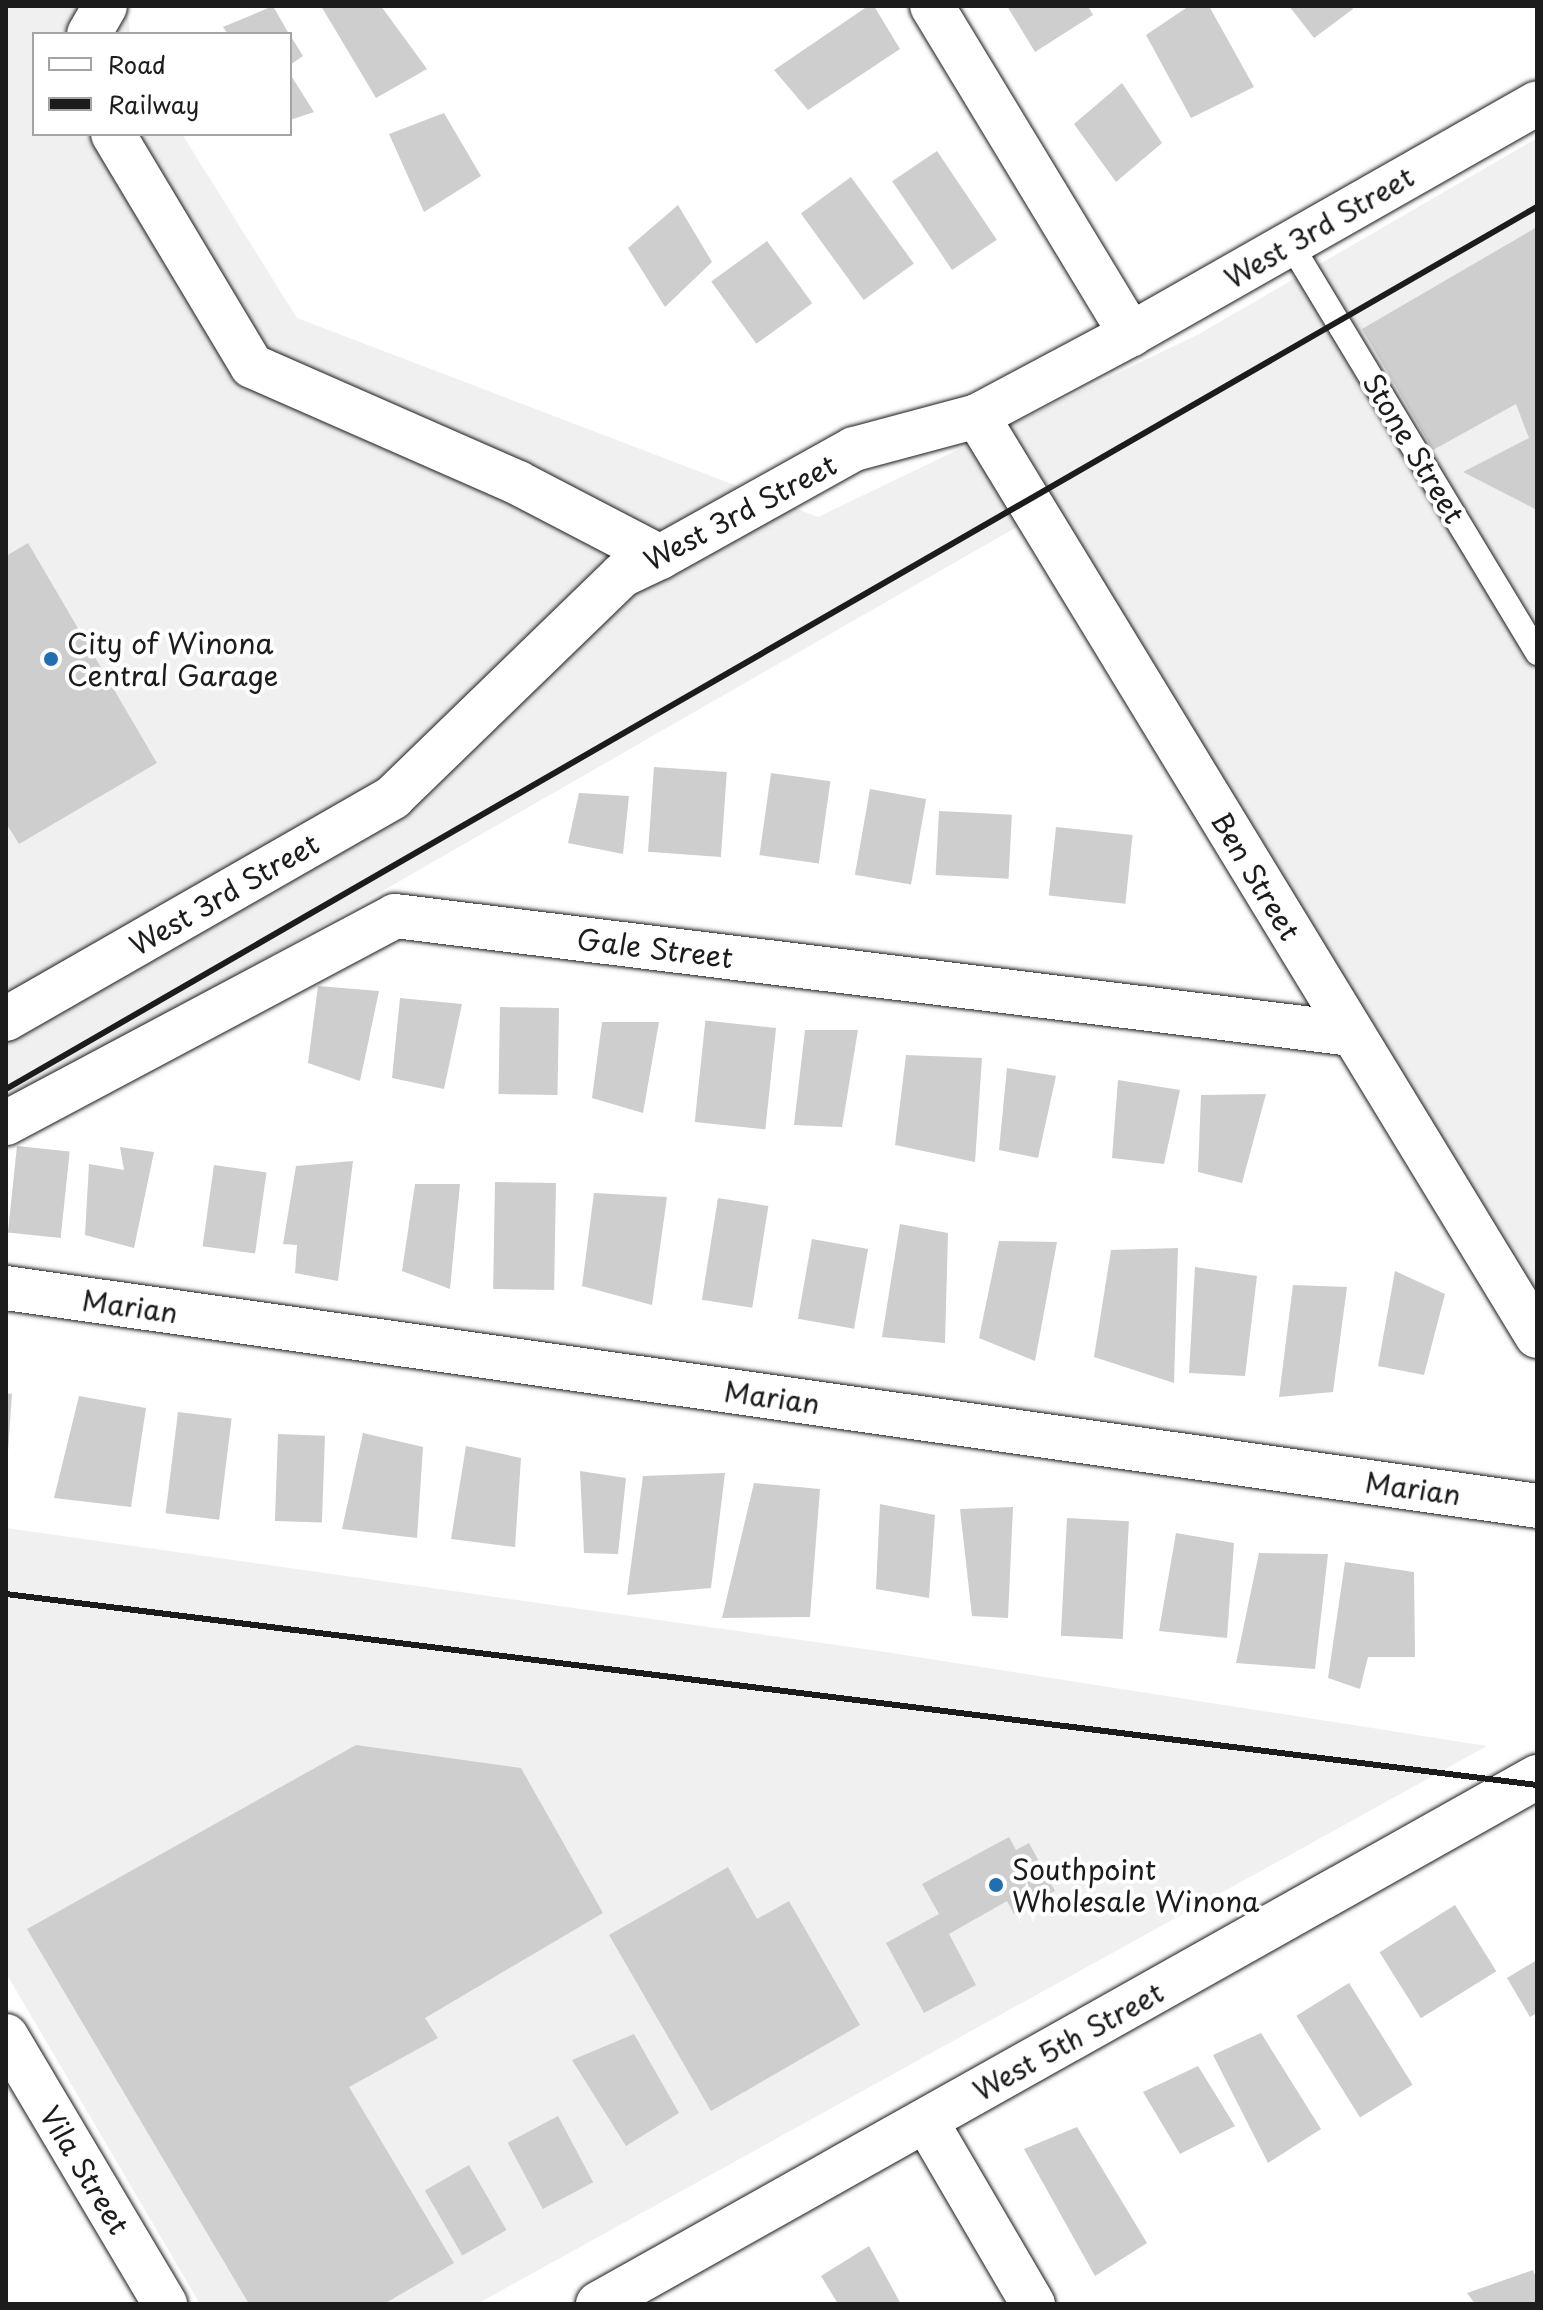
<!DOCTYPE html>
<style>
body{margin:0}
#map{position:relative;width:1543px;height:2310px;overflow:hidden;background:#fff;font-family:"Playpen Sans",sans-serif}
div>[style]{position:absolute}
.built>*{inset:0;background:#f0f0f0}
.building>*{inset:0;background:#cecece;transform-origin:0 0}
.roads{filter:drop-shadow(0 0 2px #1c1c1c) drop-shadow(0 0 2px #1c1c1c)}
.lane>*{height:24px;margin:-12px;padding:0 12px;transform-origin:12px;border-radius:12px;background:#fff}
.street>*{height:44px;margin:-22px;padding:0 22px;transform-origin:22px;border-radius:22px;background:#fff}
.secondary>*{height:44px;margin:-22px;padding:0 22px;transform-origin:22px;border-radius:22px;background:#fff}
.rail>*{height:6px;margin:-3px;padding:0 3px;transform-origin:3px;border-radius:3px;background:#1c1c1c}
.dots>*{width:22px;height:22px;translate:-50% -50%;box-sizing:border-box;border:4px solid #fff;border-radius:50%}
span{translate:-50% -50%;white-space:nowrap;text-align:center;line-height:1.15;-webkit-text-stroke:8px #fff;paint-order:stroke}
.street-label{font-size:28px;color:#1c1c1c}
.poi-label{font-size:28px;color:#1c1c1c}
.left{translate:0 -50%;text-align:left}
.frame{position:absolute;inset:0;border:8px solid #1c1c1c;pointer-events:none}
.legend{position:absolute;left:32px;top:32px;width:260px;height:104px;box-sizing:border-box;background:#fff;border:2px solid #a4a4a4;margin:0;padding:10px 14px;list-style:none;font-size:24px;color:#1c1c1c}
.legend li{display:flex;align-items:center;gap:16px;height:40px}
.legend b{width:40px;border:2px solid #a4a4a4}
</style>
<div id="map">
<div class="built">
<div style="clip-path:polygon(6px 6px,127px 6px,130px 34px,34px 34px,34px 134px,182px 134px,297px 318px,818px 517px,1199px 334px,1537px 138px,1537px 1295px,1050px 508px,6px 1107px)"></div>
<div style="clip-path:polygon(6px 1528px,879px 1651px,1487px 1746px,477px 2304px,200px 2304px,6px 1973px)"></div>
</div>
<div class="building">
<div style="clip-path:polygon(273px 6px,289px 34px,228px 34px,223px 27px)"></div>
<div style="clip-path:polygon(321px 6px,381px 6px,427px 69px,376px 98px)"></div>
<div style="clip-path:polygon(868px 6px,874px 6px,900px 49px,808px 110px,774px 70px)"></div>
<div style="clip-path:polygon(1007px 6px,1088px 6px,1093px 15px,1035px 52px)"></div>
<div style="clip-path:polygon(1189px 6px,1209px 6px,1254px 87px,1191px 118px,1146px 35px)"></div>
<div style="clip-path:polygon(1289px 6px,1351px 6px,1353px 9px,1314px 38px)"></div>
<div style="clip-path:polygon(290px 35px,303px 56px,290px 65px)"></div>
<div style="clip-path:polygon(290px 74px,314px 112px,290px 120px)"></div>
<div style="clip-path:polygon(1122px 83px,1162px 143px,1116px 182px,1074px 124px)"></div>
<div style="clip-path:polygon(444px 113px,481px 176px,424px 212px,389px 134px)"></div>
<div style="left:937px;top:151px;width:107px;height:54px;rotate:56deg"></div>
<div style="left:851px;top:177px;width:107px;height:62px;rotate:54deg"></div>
<div style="clip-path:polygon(678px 205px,712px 262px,665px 307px,628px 248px)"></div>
<div style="clip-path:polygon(1537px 227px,1537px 510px,1463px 472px,1529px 438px,1516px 404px,1433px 450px,1362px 329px)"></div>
<div style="left:767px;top:241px;width:77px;height:69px;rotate:54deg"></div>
<div style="clip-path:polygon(28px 543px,157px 763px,19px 844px,6px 823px,6px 556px)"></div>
<div style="left:654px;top:767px;width:73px;height:85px;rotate:4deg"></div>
<div style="left:771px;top:773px;width:60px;height:83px;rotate:8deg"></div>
<div style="left:870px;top:789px;width:57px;height:87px;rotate:10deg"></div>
<div style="clip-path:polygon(579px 793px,629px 796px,623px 854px,568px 843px)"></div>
<div style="left:939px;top:811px;width:73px;height:64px;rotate:3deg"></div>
<div style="left:1056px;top:827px;width:77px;height:69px;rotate:6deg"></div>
<div style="clip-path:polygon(318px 986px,379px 991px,360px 1081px,308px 1063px)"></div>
<div style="clip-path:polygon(400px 998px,462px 1004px,444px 1089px,392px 1078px)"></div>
<div style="left:500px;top:1007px;width:59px;height:87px;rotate:1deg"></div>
<div style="clip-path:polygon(602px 1022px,659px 1022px,643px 1113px,592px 1098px)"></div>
<div style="left:776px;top:1028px;width:102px;height:71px;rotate:96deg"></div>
<div style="clip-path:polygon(805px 1030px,858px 1030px,842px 1127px,794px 1125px)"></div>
<div style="clip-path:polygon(906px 1055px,982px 1058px,975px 1162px,895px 1145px)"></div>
<div style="clip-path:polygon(1007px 1068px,1056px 1076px,1038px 1158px,999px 1150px)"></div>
<div style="clip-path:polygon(1118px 1080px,1180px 1090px,1164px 1164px,1112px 1158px)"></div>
<div style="clip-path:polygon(1266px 1094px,1242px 1183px,1198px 1172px,1201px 1095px)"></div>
<div style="left:17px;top:1146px;width:53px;height:87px;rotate:6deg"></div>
<div style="clip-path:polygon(120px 1147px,154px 1152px,134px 1248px,85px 1235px,89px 1164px,124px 1170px)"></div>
<div style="clip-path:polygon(353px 1161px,338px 1281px,295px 1273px,297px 1245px,283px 1244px,296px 1166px)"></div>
<div style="left:214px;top:1165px;width:53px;height:82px;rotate:8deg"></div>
<div style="left:495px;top:1182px;width:61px;height:107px;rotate:1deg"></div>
<div style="clip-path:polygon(415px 1184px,460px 1184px,450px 1289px,402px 1271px)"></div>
<div style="clip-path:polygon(594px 1193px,667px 1197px,652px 1305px,582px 1286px)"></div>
<div style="left:718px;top:1198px;width:51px;height:103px;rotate:9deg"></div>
<div style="clip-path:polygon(900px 1224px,948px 1233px,945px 1343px,882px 1337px)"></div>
<div style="left:812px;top:1239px;width:57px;height:81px;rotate:10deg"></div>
<div style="clip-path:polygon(999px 1241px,1057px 1242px,1035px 1361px,979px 1338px)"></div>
<div style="clip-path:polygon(1178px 1248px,1174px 1383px,1094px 1357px,1111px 1250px)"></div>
<div style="clip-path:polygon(1195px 1267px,1257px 1276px,1245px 1376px,1189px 1373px)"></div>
<div style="clip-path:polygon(1395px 1271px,1445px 1294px,1424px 1375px,1378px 1366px)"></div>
<div style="clip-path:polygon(1293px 1285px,1347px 1287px,1333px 1392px,1279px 1397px)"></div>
<div style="clip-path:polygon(6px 1393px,12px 1394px,8px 1451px,6px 1450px)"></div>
<div style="clip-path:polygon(79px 1396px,146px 1408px,131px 1507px,54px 1498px)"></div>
<div style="left:178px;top:1412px;width:54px;height:102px;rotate:7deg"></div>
<div style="clip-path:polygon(363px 1433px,423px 1447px,417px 1538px,342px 1529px)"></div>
<div style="left:278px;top:1434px;width:47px;height:87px;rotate:2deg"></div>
<div style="clip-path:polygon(466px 1446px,521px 1458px,515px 1547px,451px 1539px)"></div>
<div style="clip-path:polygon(580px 1471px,626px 1478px,618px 1554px,584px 1553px)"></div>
<div style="clip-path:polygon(725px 1473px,711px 1588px,627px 1595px,643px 1476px)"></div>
<div style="clip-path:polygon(754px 1483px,820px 1489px,810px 1617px,722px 1618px)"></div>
<div style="clip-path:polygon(880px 1504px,935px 1515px,929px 1598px,876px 1589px)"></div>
<div style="clip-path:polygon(1013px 1507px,1008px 1618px,972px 1616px,960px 1509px)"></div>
<div style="left:1067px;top:1518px;width:62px;height:118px;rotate:3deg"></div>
<div style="clip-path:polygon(1176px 1533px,1234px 1543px,1227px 1638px,1159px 1631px)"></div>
<div style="clip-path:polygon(1259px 1553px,1328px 1554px,1315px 1669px,1236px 1663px)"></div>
<div style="clip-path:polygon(1345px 1562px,1414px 1572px,1415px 1657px,1368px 1657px,1360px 1689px,1328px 1678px)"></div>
<div style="clip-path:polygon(356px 1745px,521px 1768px,603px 1913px,425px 2018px,438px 2038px,349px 2087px,454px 2263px,384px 2304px,249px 2304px,27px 1929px)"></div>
<div style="clip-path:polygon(1009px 1837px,1016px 1850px,1029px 1843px,1055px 1891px,1014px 1914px,1007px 1901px,949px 1934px,976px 1985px,924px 2013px,886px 1943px,939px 1914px,922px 1884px)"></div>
<div style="clip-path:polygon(728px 1867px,757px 1919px,789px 1901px,860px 2025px,711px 2111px,609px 1935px)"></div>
<div style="left:1455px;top:1905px;width:78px;height:89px;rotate:58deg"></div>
<div style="clip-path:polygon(1537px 1960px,1537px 2013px,1530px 2017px,1507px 1978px)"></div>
<div style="left:1349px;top:1983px;width:120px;height:62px;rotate:58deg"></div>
<div style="clip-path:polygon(1261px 2033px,1321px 2129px,1268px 2163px,1213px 2055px)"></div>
<div style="clip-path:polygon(634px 2034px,679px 2113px,626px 2146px,572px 2060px)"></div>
<div style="clip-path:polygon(1198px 2066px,1235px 2126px,1180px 2154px,1143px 2092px)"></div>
<div style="left:558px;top:2116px;width:75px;height:57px;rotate:62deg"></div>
<div style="clip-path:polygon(1077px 2127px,1147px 2243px,1095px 2276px,1024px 2149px)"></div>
<div style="left:469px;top:2165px;width:75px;height:51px;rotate:60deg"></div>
<div style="clip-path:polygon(869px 2246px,901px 2304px,838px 2304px,821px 2276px)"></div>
<div style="clip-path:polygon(1533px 2270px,1537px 2281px,1537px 2304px,1475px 2304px,1467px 2293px)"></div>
</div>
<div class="roads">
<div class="lane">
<div style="left:1290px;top:243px;width:479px;rotate:58.9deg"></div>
</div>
<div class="street">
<div style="left:932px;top:6px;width:384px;rotate:58.8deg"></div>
<div style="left:89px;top:34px;width:32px;rotate:-60deg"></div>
<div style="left:113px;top:134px;width:270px;rotate:59.1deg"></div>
<div style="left:252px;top:366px;width:291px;rotate:23.7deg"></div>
<div style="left:518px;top:483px;width:160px;rotate:27.5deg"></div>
<div style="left:977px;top:416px;width:1077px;rotate:58.67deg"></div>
<div style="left:6px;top:1019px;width:446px;rotate:-29.8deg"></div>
<div style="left:393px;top:797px;width:319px;rotate:-44.1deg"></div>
<div style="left:622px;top:575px;width:42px;rotate:-25.3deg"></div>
<div style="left:660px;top:557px;width:222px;rotate:-29.1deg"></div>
<div style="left:854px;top:449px;width:127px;rotate:-15deg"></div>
<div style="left:977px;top:416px;width:174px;rotate:-28deg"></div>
<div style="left:1131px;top:334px;width:467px;rotate:-29.6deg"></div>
<div style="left:6px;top:1123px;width:441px;rotate:-28deg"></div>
<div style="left:395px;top:916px;width:964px;rotate:7.03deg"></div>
<div style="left:6px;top:1288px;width:1546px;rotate:8.1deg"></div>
<div style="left:6px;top:2036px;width:312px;rotate:59.3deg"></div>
<div style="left:926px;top:2121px;width:212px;rotate:59.7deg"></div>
</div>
<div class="secondary">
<div style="left:598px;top:2304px;width:1077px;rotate:-29.3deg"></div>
</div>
</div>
<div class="rail">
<div style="left:6px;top:1089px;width:1767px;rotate:-29.95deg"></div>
<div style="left:6px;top:1594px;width:1543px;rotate:7.11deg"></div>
</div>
<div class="dots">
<div style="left:51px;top:659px;background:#1f6fb2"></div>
<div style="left:996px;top:1885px;background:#1f6fb2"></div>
</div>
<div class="street-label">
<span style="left:1319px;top:227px;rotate:-30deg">West 3rd Street</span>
<span style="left:1414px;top:448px;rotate:59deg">Stone Street</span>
<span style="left:740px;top:512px;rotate:-28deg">West 3rd Street</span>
<span style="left:1256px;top:876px;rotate:59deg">Ben Street</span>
<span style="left:224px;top:894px;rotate:-30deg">West 3rd Street</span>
<span style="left:655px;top:948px;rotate:7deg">Gale Street</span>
<span style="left:130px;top:1306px;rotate:8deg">Marian</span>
<span style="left:772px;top:1397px;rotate:8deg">Marian</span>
<span style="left:1413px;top:1488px;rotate:8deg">Marian</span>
<span style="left:1068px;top:2041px;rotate:-29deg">West 5th Street</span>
<span style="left:85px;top:2170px;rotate:59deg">Vila Street</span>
</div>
<div class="poi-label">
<span class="left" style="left:67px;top:659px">City of Winona<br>Central Garage</span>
<span class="left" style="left:1012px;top:1885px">Southpoint<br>Wholesale Winona</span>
</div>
<div class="frame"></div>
<ul class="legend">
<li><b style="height:10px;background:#fff"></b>Road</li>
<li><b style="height:10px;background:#1c1c1c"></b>Railway</li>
</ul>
</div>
